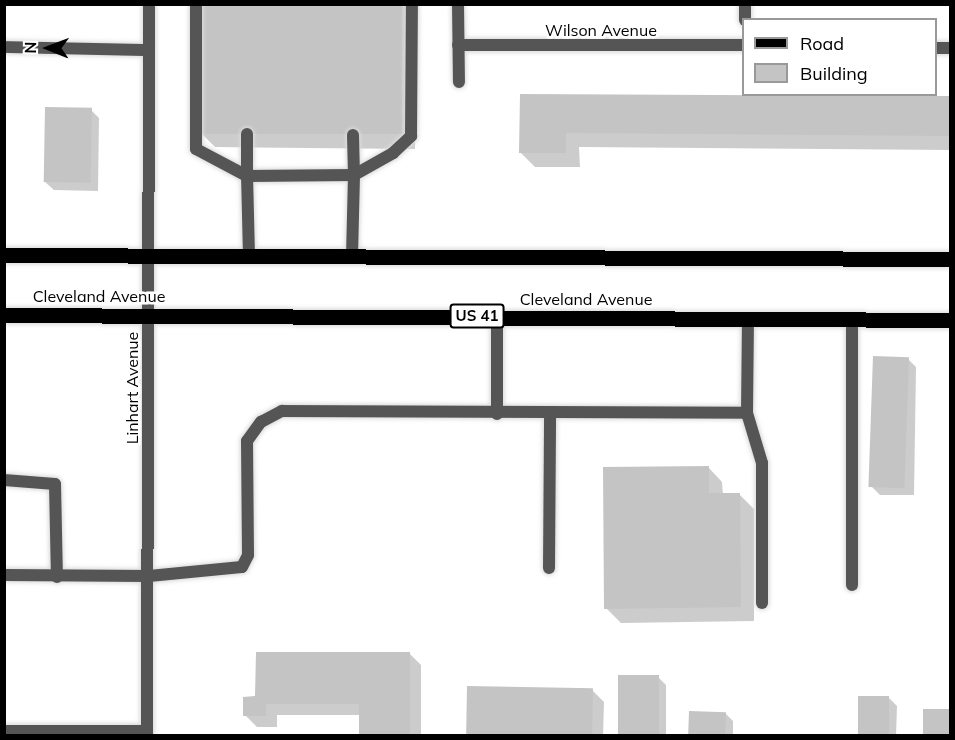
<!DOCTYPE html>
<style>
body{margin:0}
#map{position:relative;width:955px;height:740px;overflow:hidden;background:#fff;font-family:Mulish,sans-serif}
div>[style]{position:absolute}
.shadow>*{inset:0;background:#0003}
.building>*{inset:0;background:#c4c4c4;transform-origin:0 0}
.roads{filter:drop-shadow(0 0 2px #dbdbdb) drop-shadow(0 0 2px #dbdbdb)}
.service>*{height:12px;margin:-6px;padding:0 6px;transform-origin:6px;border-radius:6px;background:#555}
.minor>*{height:12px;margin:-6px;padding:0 6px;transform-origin:6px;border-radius:6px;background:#555}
.primary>*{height:15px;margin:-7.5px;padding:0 7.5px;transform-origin:7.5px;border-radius:7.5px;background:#000}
span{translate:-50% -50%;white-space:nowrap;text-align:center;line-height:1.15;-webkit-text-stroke:5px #fff;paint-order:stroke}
.shield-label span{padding:2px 4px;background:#fff;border:2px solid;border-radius:4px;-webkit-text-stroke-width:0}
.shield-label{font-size:15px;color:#000;font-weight:700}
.street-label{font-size:16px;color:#000}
.frame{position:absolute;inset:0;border:6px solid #000;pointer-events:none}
.legend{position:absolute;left:742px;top:18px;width:195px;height:78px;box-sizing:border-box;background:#fff;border:2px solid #999;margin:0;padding:8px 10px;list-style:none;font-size:18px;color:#000}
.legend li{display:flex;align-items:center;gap:12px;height:30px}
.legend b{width:30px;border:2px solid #999}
.north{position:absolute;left:18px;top:18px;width:60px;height:60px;-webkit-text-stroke:4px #fff;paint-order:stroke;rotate:271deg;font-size:16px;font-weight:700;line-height:24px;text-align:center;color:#000}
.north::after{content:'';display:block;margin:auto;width:21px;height:27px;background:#000;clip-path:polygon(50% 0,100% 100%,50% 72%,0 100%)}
</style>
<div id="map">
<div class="shadow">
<div style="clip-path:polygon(202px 4px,416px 4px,415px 149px,215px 147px,201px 133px)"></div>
<div style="clip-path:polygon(521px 95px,950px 98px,950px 150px,579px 147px,580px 167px,535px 167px,521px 153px)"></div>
<div style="clip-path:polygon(91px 110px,99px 118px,98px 191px,54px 190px,45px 182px)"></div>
<div style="clip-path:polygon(908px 359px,916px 367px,914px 495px,880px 495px,872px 487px)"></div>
<div style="clip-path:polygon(708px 467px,722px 482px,723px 495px,739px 494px,754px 509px,754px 621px,621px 623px,606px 608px)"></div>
<div style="clip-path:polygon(409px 653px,421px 665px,421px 736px,361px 736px,361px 715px,277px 715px,277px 727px,257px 727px,245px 715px,257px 698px)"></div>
<div style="clip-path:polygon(658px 677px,666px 685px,666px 736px,619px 736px)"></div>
<div style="clip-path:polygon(592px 690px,604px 702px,603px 736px,467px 736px)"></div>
<div style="clip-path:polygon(889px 698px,897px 706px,896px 736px,859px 736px)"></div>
<div style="clip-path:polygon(725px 713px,733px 721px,733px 736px,690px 736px)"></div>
</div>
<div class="building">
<div style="left:200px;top:4px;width:202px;height:130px"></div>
<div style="clip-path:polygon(520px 94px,950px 96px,950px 136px,566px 133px,566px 153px,519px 153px)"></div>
<div style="left:45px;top:107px;width:47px;height:75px;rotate:1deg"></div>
<div style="left:873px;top:356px;width:36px;height:131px;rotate:2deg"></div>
<div style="clip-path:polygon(709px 466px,709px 493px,740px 493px,741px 607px,604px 609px,603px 467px)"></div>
<div style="clip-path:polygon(256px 652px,410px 652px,410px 736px,359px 736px,359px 704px,266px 704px,266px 716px,243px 716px,243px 697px,255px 696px)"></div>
<div style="left:618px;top:675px;width:41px;height:61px"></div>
<div style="left:467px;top:686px;width:126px;height:50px;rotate:1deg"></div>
<div style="left:858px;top:696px;width:31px;height:40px"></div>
<div style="left:923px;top:709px;width:27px;height:27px"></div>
<div style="left:689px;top:711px;width:37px;height:25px;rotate:2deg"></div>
</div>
<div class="roads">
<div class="service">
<div style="left:196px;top:4px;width:145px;rotate:90deg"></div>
<div style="left:196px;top:149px;width:58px;rotate:27.9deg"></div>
<div style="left:247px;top:176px;width:42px;rotate:-90deg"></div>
<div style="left:4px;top:47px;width:145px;rotate:1.2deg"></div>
<div style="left:353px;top:135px;width:40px;rotate:88.6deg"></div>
<div style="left:354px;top:175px;width:45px;rotate:-29.4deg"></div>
<div style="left:393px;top:153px;width:25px;rotate:-43deg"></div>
<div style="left:411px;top:136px;width:132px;rotate:-89.6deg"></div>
<div style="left:249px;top:256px;width:80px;rotate:-91.4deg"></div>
<div style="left:247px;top:176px;width:107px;rotate:-0.5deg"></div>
<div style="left:354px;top:175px;width:81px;rotate:91.4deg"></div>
<div style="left:747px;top:413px;width:52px;rotate:73.3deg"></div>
<div style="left:762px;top:463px;width:140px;rotate:90deg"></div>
<div style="left:497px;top:414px;width:98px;rotate:-90deg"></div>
<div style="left:4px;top:480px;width:51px;rotate:4.5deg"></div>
<div style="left:55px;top:484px;width:93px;rotate:88.8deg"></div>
<div style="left:549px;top:568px;width:154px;rotate:-89.6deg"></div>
<div style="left:4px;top:575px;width:145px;rotate:0.4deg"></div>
<div style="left:149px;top:576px;width:93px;rotate:-5.5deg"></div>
<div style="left:242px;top:567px;width:13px;rotate:-63deg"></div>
<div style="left:248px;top:555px;width:114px;rotate:-90.5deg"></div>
<div style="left:247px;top:441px;width:24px;rotate:-54deg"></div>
<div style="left:261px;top:422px;width:24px;rotate:-28deg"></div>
<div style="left:282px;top:411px;width:465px;rotate:0.2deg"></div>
<div style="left:747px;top:413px;width:95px;rotate:-89.4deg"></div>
<div style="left:852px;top:585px;width:265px;rotate:-90deg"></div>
<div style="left:4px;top:731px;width:143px"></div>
</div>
<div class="minor">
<div style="left:458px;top:4px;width:78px;rotate:89.3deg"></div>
<div style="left:745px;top:20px;width:16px;rotate:-90deg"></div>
<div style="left:458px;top:45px;width:286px"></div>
<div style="left:936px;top:48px;width:14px"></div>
<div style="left:147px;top:736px;width:732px;rotate:-89.84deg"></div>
</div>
<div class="primary">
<div style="left:4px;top:255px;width:946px;rotate:0.24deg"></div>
<div style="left:4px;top:315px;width:946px;rotate:0.3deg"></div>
</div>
</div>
<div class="shield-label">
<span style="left:477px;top:316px">US 41</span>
</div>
<div class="street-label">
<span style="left:601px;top:30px">Wilson Avenue</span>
<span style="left:99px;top:296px">Cleveland Avenue</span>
<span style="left:586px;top:299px">Cleveland Avenue</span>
<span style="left:132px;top:388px;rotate:-90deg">Linhart Avenue</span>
</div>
<div class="frame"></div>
<ul class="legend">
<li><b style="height:8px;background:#000"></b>Road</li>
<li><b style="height:16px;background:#c4c4c4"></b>Building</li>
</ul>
<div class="north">N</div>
</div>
